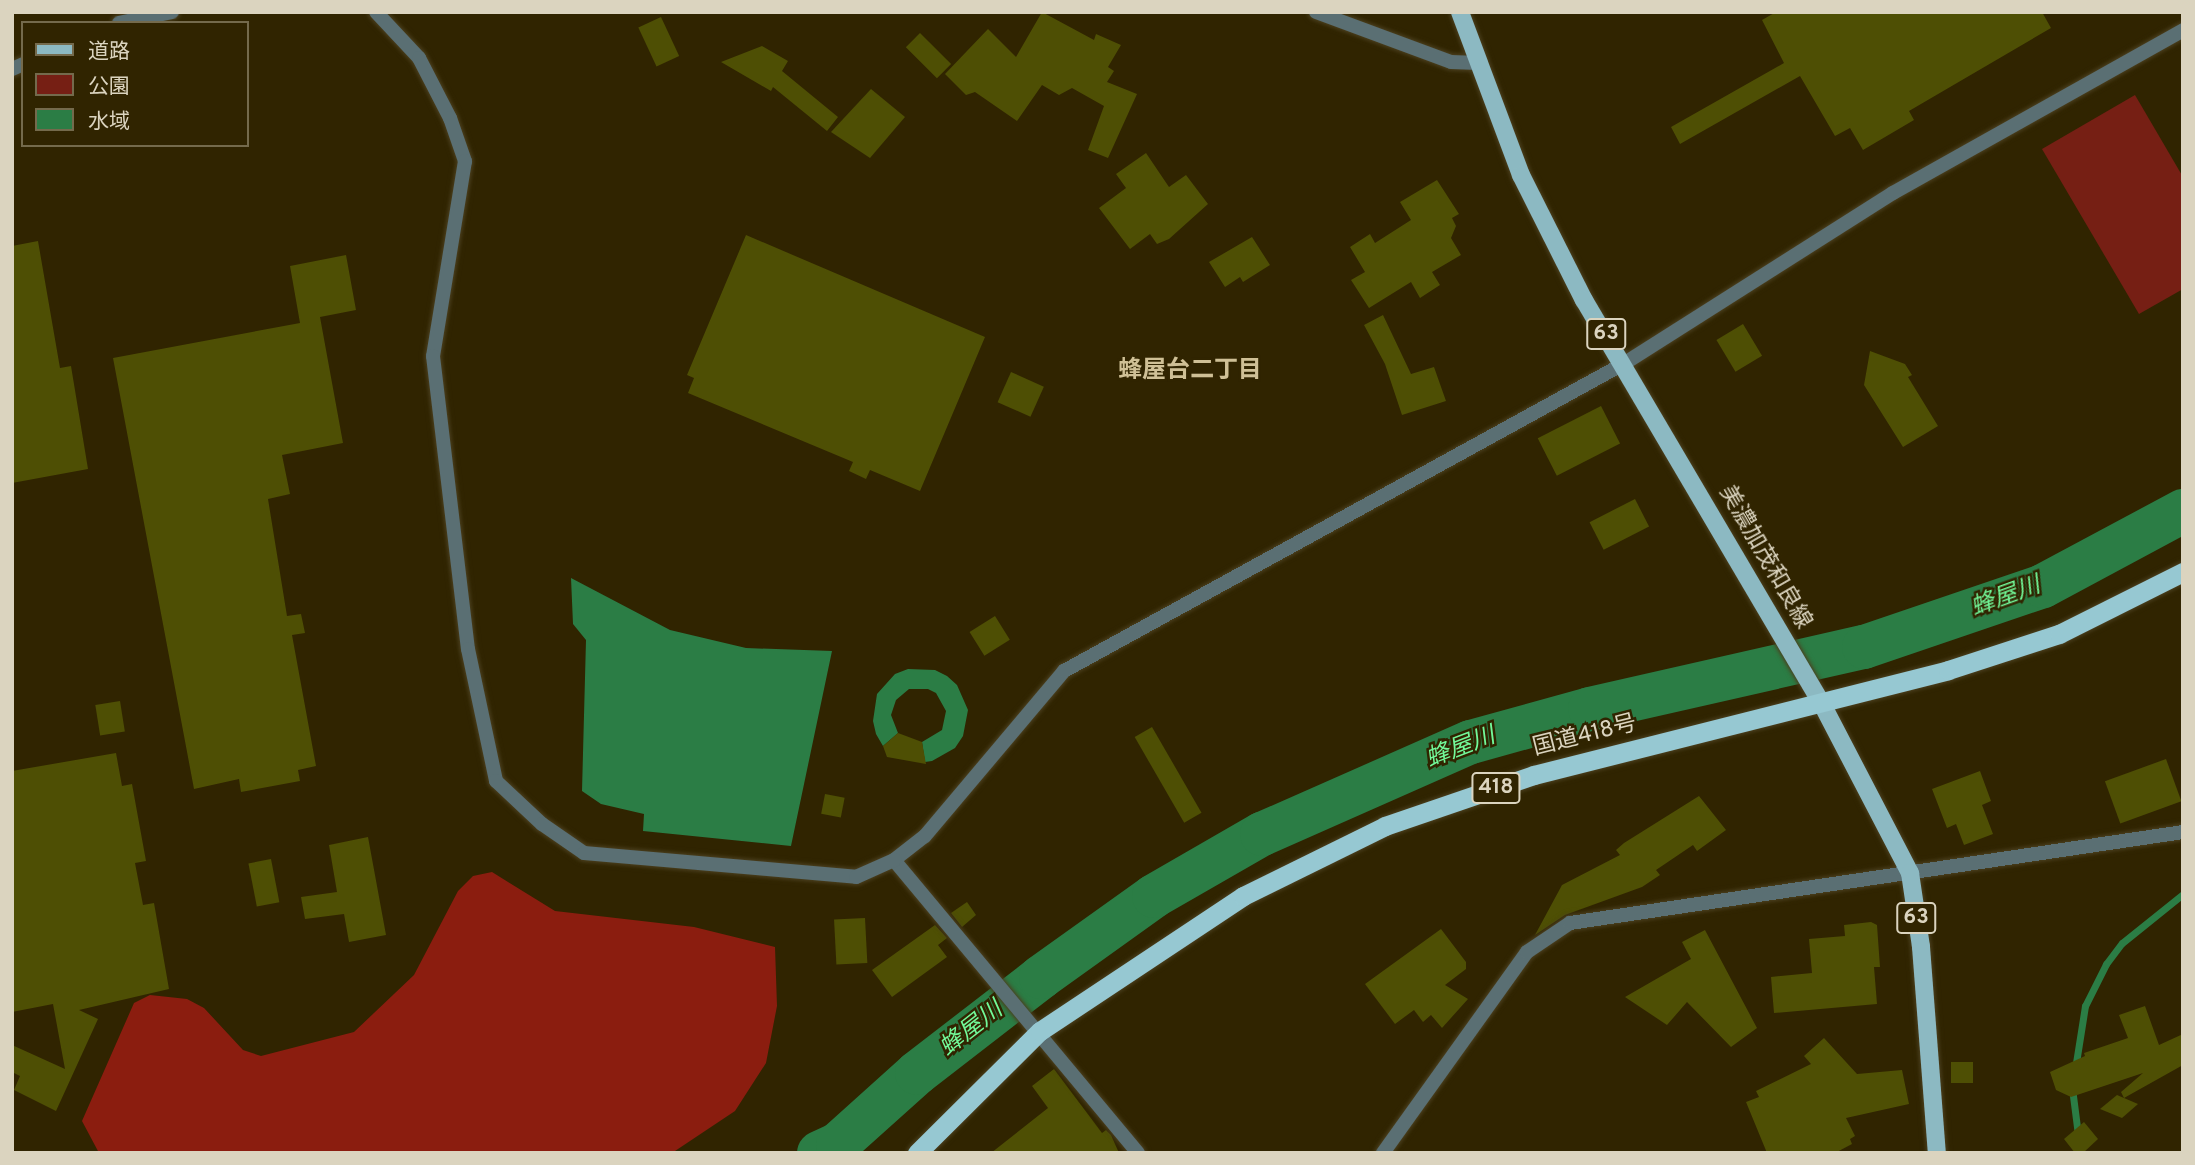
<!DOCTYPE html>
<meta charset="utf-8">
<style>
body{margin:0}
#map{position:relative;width:2195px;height:1165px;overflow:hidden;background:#302400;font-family:Overpass,"Noto Sans JP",sans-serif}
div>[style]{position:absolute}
.green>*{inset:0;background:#761f14}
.forest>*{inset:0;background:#8b1d0f}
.water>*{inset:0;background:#2b7d45}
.stream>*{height:7px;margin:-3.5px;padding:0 3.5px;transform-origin:3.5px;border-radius:3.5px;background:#2b7d45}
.river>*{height:44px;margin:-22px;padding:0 22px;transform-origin:22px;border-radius:22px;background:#2b7d45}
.building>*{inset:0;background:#4e4f04;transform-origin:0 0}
.roads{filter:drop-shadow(0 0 2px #4b401f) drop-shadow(0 0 2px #4b401f)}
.minor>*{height:14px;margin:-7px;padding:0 7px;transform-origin:7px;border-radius:7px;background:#5a6f73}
.tertiary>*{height:14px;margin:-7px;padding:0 7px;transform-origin:7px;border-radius:7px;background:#5a6f73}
.primary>*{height:18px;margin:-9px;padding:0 9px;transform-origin:9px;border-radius:9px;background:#8cb9c2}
.trunk>*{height:19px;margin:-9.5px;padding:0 9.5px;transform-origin:9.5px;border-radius:9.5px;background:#96c8d2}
span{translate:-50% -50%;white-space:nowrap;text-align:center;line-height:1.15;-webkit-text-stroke:5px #302400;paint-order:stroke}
.shield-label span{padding:2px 5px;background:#302400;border:2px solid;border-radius:5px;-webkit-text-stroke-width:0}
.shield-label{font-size:21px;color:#dbd4bf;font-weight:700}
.street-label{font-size:23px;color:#dbd4bf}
.neighbourhood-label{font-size:24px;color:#cfc096;font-weight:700}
.water-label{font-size:24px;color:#72f999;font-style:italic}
.frame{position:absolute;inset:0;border:14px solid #dbd4bf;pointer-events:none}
.legend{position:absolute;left:21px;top:21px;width:228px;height:126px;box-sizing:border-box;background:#302400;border:2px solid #746a4c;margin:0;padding:9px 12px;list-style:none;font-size:21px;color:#dbd4bf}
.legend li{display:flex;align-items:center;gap:14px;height:35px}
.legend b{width:35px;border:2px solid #746a4c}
</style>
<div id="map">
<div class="green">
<div style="clip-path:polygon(2135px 95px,2183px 177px,2183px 289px,2139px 314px,2042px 149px)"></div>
</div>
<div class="forest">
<div style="clip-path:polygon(492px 872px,555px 911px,694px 927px,775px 947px,777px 1006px,766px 1063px,735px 1111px,672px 1153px,99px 1153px,82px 1121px,134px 1003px,150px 995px,187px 999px,204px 1008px,243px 1050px,261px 1056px,354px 1032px,414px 975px,458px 891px,473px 876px)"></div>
</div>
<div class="water">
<div style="clip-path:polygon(571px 578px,670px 630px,746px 648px,832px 651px,791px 846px,643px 831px,644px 814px,601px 804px,582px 791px,586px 640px,573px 624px)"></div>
<div style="clip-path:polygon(908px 669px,935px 670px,947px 676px,957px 685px,968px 710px,963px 736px,955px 748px,932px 761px,925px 762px,922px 742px,942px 730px,946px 711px,936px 693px,928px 689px,909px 689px,896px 700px,891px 715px,898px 733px,883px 746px,876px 734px,873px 721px,877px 694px,895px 674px)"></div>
</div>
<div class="stream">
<div style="left:2182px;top:512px;width:11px;rotate:85deg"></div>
<div style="left:2075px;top:1069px;width:64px;rotate:-81deg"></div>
<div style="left:2085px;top:1006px;width:47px;rotate:-63.4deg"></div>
<div style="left:2106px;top:964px;width:26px;rotate:-53deg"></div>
<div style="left:2122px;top:943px;width:78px;rotate:-38.8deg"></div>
<div style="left:2072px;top:1088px;width:47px;rotate:82.7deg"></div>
</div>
<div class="river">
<div style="left:819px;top:1153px;width:21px;rotate:-25deg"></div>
<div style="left:838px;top:1144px;width:106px;rotate:-41.9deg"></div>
<div style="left:917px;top:1073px;width:157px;rotate:-37.7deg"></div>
<div style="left:1041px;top:977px;width:139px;rotate:-35.6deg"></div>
<div style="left:1154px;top:896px;width:125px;rotate:-29.9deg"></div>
<div style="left:1262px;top:834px;width:228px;rotate:-23.8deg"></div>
<div style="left:1471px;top:742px;width:123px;rotate:-15.5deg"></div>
<div style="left:1590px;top:709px;width:281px;rotate:-12.8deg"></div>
<div style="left:1864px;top:647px;width:189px;rotate:-18.8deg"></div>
<div style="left:2043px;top:586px;width:159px;rotate:-28.2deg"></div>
</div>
<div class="building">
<div style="clip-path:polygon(1042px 12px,1094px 40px,1096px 34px,1121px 45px,1108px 67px,1114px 71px,1107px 82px,1137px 94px,1108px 158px,1088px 150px,1104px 106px,1072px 88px,1059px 95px,1042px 85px,1017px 121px,975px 92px,966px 95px,945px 74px,988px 29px,1016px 57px)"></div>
<div style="clip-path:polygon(1776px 12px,2042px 12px,2051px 28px,1909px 111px,1914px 120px,1863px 150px,1850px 128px,1835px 136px,1800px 76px,1680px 144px,1671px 127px,1784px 63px,1762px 20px)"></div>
<div style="left:661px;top:17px;width:43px;height:25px;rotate:65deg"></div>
<div style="left:920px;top:33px;width:44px;height:20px;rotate:45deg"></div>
<div style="clip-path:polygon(762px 46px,788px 61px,782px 71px,838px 117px,827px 131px,773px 87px,771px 91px,721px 62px)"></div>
<div style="clip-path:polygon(871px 89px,905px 117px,870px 158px,831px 132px)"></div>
<div style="clip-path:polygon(1146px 153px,1169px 187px,1186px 175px,1208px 204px,1169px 239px,1157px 244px,1150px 234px,1130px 249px,1099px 208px,1126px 188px,1116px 174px)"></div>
<div style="clip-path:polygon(1437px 180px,1459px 214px,1452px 218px,1456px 226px,1451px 238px,1461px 255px,1432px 272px,1440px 285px,1420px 298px,1411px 282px,1369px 308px,1351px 280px,1365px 272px,1350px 247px,1370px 234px,1375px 243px,1411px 220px,1400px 202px)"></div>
<div style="clip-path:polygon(746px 235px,985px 337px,920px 491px,870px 470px,866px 479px,849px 471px,853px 462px,688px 393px,694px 378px,687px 375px)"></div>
<div style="clip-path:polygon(1252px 237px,1270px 265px,1243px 282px,1240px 277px,1225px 287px,1209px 262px)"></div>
<div style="clip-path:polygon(38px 241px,60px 368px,71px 366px,88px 469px,12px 483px,12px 246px)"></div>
<div style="clip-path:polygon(346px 255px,356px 310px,320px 317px,343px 443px,282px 455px,290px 494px,268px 499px,287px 616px,301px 614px,305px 633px,292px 635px,316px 766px,298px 770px,300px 781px,241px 792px,239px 779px,194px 789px,113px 358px,300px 323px,290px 266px)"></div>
<div style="clip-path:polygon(1383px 315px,1411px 374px,1434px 367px,1446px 401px,1402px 415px,1385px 364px,1364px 325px)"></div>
<div style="left:1743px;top:324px;width:37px;height:31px;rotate:59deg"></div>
<div style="clip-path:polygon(1870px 351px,1905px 364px,1912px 375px,1908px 377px,1938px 426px,1903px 447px,1864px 385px)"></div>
<div style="left:1011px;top:372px;width:36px;height:33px;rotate:24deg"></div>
<div style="left:1601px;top:406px;width:42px;height:71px;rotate:63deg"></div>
<div style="left:1635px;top:499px;width:31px;height:51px;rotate:63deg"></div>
<div style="left:995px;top:616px;width:28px;height:30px;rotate:58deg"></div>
<div style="left:120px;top:701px;width:31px;height:25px;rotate:81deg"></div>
<div style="left:1152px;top:727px;width:99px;height:20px;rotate:60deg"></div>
<div style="clip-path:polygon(898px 733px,922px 742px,926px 764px,887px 757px,883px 746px)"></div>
<div style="clip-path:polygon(116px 753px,122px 786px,132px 784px,146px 861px,135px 863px,143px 905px,154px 903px,169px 989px,79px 1010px,98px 1019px,56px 1111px,14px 1090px,20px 1076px,12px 1072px,12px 1045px,65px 1069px,53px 1004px,12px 1012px,12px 771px)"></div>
<div style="left:2166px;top:759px;width:45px;height:65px;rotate:70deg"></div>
<div style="clip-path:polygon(1980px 771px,1991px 801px,1982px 805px,1993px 834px,1964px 845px,1956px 824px,1947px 828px,1932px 789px)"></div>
<div style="left:825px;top:794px;width:20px;height:20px;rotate:11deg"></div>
<div style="clip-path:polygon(1699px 796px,1726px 830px,1697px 851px,1693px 845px,1656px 870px,1660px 875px,1642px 887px,1565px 915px,1535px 935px,1562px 885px,1620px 855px,1616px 850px,1624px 843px)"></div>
<div style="clip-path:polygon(368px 837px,386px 935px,349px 942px,344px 914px,305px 919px,301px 897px,337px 892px,329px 845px)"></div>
<div style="left:271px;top:859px;width:44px;height:23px;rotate:79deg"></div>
<div style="clip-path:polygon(967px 902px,976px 915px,962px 927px,951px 913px)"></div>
<div style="left:865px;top:918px;width:45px;height:31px;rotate:87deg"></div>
<div style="clip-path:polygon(1871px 922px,1877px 925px,1880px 967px,1874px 967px,1877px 1004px,1774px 1013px,1771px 977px,1812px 973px,1809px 939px,1845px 936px,1844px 925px)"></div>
<div style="clip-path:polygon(935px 925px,947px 938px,938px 945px,947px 957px,892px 997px,872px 970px)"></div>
<div style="clip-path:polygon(1441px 929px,1466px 962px,1466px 969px,1445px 985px,1468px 999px,1442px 1028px,1431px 1015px,1423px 1022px,1414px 1010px,1395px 1024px,1365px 984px)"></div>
<div style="clip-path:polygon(1705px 930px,1757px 1028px,1731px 1047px,1687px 1002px,1667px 1025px,1625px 997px,1691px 959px,1682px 942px)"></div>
<div style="clip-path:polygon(2145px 1006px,2159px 1045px,2183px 1034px,2183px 1065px,2124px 1098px,2121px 1092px,2143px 1073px,2071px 1097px,2056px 1090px,2050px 1072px,2085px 1056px,2084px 1053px,2128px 1038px,2119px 1015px)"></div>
<div style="clip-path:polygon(1824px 1038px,1857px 1074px,1902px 1070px,1909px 1104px,1846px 1118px,1855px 1136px,1850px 1139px,1852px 1144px,1835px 1153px,1767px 1153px,1746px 1102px,1759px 1097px,1756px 1091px,1811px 1064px,1804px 1056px)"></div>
<div style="left:1951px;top:1062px;width:22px;height:21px"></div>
<div style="clip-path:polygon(1054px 1069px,1102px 1133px,1106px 1130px,1111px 1135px,1119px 1153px,991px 1153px,1048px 1108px,1032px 1086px)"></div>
<div style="clip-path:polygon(2117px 1095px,2138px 1104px,2122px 1118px,2100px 1109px)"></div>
<div style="clip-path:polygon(2084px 1122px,2098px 1139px,2083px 1153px,2075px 1153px,2064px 1139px)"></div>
</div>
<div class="roads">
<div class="minor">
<div style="left:1138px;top:1153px;width:381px;rotate:-129.8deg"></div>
<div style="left:894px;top:860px;width:39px;rotate:-38deg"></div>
<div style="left:925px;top:836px;width:216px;rotate:-49.9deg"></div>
<div style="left:1064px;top:671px;width:640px;rotate:-28.77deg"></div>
<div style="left:1625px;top:363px;width:317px;rotate:-32.4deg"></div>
<div style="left:1893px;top:193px;width:333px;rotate:-29.3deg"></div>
<div style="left:1383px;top:1153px;width:247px;rotate:-54.4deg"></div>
<div style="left:1527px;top:952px;width:52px;rotate:-34deg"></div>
<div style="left:1570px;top:923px;width:620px;rotate:-8.44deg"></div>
</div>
<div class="tertiary">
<div style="left:376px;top:12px;width:63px;rotate:46.9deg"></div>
<div style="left:419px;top:58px;width:68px;rotate:62.7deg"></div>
<div style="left:450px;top:118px;width:46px;rotate:70.8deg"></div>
<div style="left:465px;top:161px;width:198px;rotate:99.3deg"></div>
<div style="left:433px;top:356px;width:295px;rotate:83.2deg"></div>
<div style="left:468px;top:649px;width:135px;rotate:78deg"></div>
<div style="left:496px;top:781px;width:63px;rotate:43.1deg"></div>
<div style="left:542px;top:824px;width:51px;rotate:34.6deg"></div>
<div style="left:584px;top:853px;width:273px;rotate:5deg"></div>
<div style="left:856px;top:877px;width:42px;rotate:-24.1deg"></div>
<div style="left:1316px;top:12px;width:144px;rotate:20.3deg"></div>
<div style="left:1451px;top:62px;width:27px;rotate:2deg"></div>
<div style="left:119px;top:23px;width:54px;rotate:-11.7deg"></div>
<div style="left:12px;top:69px;width:12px;rotate:-24deg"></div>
</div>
<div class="primary">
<div style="left:1460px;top:12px;width:174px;rotate:69.5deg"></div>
<div style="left:1521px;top:175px;width:140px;rotate:63.3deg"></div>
<div style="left:1584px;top:300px;width:469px;rotate:59.5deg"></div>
<div style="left:1822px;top:704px;width:191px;rotate:62.5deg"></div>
<div style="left:1910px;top:873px;width:75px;rotate:81.5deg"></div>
<div style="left:1921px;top:947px;width:207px;rotate:85.6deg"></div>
</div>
<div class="trunk">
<div style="left:917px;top:1153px;width:173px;rotate:-44.8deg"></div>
<div style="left:1040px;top:1031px;width:244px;rotate:-33.6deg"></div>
<div style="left:1243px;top:896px;width:158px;rotate:-26.2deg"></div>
<div style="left:1385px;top:826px;width:157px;rotate:-18.9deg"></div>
<div style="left:1534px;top:775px;width:427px;rotate:-14.2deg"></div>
<div style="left:1948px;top:670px;width:117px;rotate:-18deg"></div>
<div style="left:2059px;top:634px;width:139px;rotate:-26.6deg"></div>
</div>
</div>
<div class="shield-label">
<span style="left:1606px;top:334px">63</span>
<span style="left:1496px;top:788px">418</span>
<span style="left:1916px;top:918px">63</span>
</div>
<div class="street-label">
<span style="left:1764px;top:558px;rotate:60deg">美濃加茂和良線</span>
<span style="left:1585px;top:737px;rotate:-14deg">国道418号</span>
</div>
<div class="neighbourhood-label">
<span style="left:1190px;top:372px">蜂屋台二丁目</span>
</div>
<div class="water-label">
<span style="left:2006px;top:598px;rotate:-20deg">蜂屋川</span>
<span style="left:1461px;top:749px;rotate:-21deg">蜂屋川</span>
<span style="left:972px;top:1030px;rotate:-38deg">蜂屋川</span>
</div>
<div class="frame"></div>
<ul class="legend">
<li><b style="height:9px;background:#8cb9c2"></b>道路</li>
<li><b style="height:19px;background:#761f14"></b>公園</li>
<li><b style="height:19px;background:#2b7d45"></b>水域</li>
</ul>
</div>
